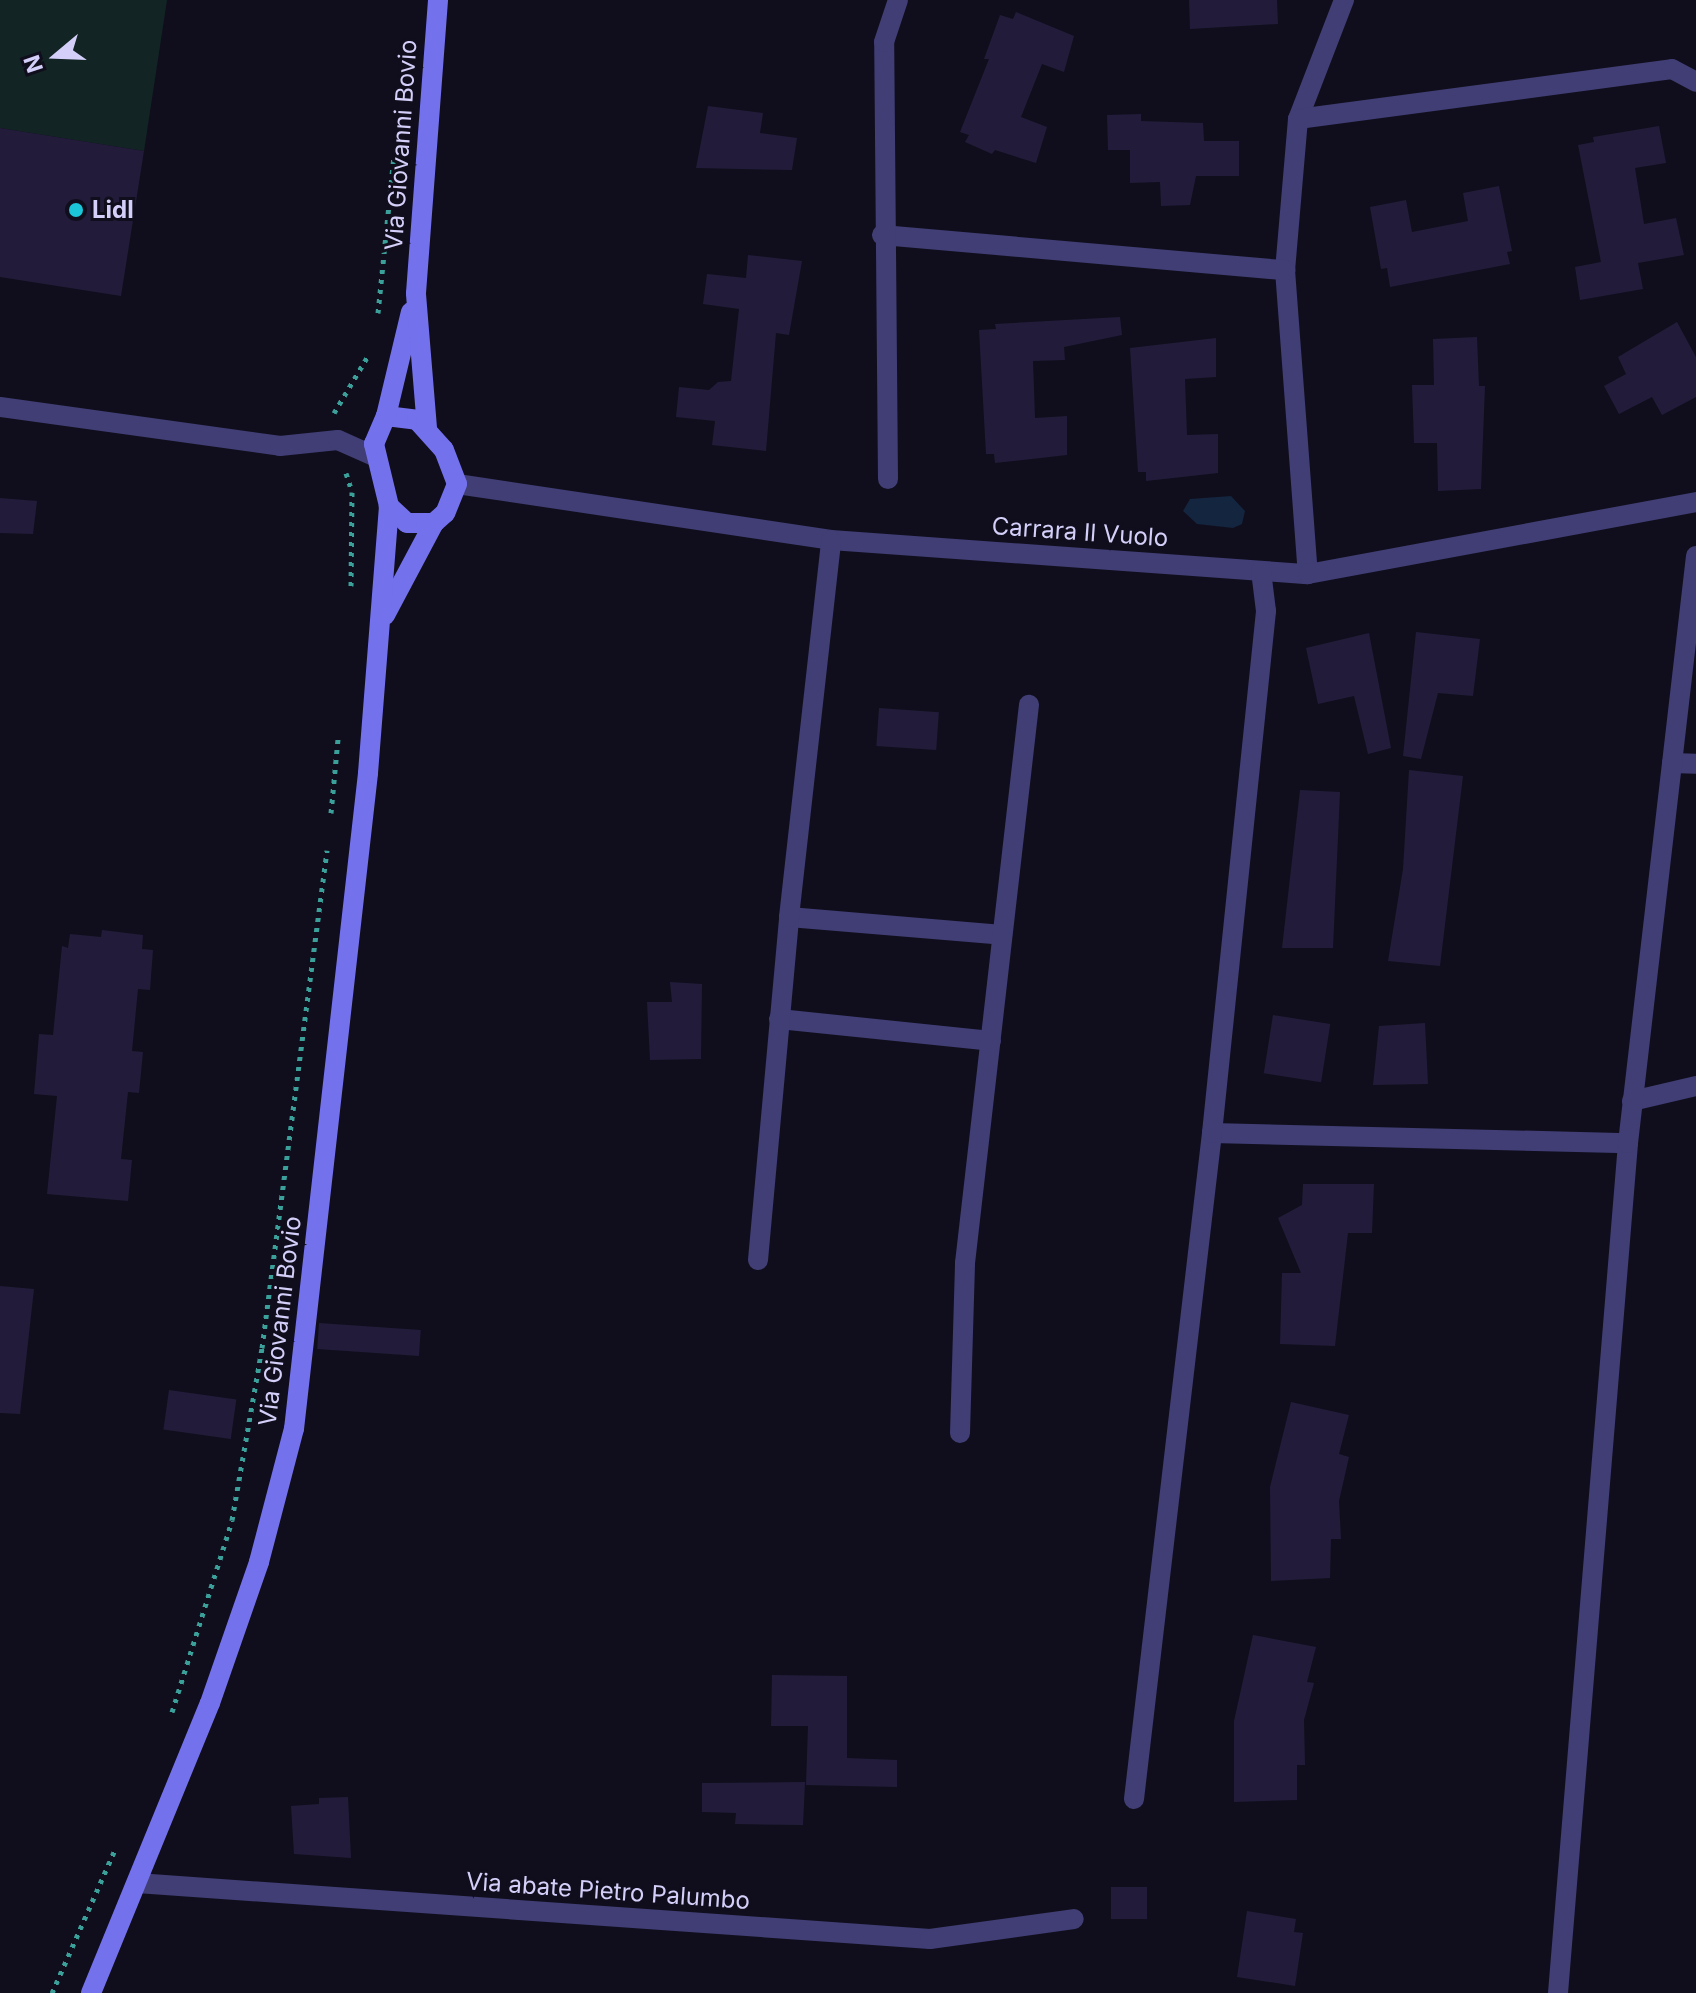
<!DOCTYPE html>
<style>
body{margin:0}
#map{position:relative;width:1696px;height:1993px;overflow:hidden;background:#100e1c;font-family:Inter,sans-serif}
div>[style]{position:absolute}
.green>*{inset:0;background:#122524}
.water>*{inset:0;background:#14253f}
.building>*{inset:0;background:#221c3a;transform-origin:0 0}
.path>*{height:5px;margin-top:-2.5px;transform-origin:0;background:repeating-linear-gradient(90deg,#3ba09a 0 4px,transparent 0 10px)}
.street>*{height:20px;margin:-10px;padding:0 10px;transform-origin:10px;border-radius:10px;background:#403e75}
.secondary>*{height:20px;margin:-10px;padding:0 10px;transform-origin:10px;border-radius:10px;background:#7471ed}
.dots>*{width:22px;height:22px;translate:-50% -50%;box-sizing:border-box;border:4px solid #100e1c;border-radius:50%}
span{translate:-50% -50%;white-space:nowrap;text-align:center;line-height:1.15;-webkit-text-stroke:6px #100e1c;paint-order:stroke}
.street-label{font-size:24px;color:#d3cff9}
.poi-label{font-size:24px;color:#d3cff9;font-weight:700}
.left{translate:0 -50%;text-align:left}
.north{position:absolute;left:16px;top:16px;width:80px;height:80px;-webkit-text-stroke:6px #100e1c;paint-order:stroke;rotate:251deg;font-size:22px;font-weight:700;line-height:32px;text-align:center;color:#d3cff9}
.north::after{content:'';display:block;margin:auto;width:28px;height:36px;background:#d3cff9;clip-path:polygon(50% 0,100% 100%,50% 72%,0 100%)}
</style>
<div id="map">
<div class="green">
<div style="clip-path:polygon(0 0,167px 0,144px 151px,0 128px)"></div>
</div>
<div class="water">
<div style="clip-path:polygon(1231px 496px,1245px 511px,1242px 524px,1233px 528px,1197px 524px,1183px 511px,1190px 499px)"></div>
</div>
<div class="building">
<div style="clip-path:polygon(1189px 0,1277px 0,1278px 24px,1190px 29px)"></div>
<div style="clip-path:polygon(1016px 12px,1074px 36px,1064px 72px,1042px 64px,1021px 117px,1047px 127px,1036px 163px,995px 150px,992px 154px,965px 142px,969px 135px,960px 132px,989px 59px,984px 59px,1000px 15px,1013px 19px)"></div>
<div style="clip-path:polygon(708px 106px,763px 113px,760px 133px,797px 138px,792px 170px,696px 168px)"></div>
<div style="clip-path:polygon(1141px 114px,1141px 121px,1203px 123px,1204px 141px,1239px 141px,1239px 176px,1196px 176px,1190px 205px,1161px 206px,1160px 182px,1130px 183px,1130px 150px,1108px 150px,1107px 115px)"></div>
<div style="clip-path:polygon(1659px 126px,1666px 163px,1635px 168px,1644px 224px,1676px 218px,1684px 255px,1638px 263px,1643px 289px,1580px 300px,1575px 267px,1601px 262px,1578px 145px,1594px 142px,1593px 137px)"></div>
<div style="clip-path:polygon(0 128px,144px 151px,121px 296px,0 277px)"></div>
<div style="clip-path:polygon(1499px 186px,1512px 251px,1507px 252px,1510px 264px,1390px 287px,1387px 268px,1381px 269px,1370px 207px,1406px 200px,1412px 232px,1468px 221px,1463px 193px)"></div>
<div style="clip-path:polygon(748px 255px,802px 261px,789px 335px,776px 333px,766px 451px,712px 445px,715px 421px,676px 417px,679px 387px,709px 390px,718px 382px,731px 381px,739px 309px,703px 304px,707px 274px,746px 278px)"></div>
<div style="clip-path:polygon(1120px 317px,1122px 335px,1064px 347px,1065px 360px,1033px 361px,1035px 418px,1067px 416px,1067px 455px,995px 463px,994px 454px,986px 454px,979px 330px,996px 329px,995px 324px)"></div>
<div style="clip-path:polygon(1677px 322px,1696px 357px,1696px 397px,1662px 415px,1652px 397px,1619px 414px,1604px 386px,1626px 374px,1618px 357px)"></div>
<div style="clip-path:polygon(1477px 337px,1479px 386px,1485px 386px,1481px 489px,1438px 491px,1437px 443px,1414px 443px,1412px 385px,1434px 385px,1433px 339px)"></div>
<div style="clip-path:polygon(1216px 338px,1216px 377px,1185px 379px,1187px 435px,1218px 434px,1218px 473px,1146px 481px,1146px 472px,1138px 472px,1130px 348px)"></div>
<div style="clip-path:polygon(0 498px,37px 501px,33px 534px,0 533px)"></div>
<div style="clip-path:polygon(1416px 632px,1480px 639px,1473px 696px,1438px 693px,1421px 759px,1403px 756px)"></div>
<div style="clip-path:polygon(1369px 633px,1391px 748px,1368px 754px,1354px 696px,1318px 704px,1306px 648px)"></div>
<div style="left:879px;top:708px;width:60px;height:38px;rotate:4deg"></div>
<div style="clip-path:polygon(1409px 770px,1463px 776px,1440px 966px,1388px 961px,1403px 869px)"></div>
<div style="clip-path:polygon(1300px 790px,1340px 792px,1333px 948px,1282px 948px)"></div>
<div style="clip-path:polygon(102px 930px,143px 935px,142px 949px,153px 950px,150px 990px,138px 989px,132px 1051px,143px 1052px,139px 1093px,128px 1092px,121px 1159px,132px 1160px,128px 1201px,47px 1194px,57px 1096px,34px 1094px,39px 1034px,53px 1035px,62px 946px,68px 948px,70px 934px,101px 937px)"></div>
<div style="clip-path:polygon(670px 982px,702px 984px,701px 1059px,650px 1060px,647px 1002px,672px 1002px)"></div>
<div style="left:1273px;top:1015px;width:58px;height:59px;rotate:9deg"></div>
<div style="clip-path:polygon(1425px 1023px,1428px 1084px,1373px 1085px,1379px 1026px)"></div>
<div style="clip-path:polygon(1303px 1184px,1374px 1184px,1372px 1233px,1348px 1233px,1335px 1346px,1280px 1344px,1282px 1273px,1301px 1273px,1278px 1218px,1302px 1205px)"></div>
<div style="clip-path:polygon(0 1286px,34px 1289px,20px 1414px,0 1413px)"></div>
<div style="left:319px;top:1323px;width:102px;height:26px;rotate:4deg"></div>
<div style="left:169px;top:1390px;width:68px;height:40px;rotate:8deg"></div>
<div style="clip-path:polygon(1291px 1402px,1349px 1415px,1339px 1454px,1349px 1457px,1339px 1501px,1341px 1539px,1331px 1539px,1330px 1578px,1271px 1581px,1270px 1487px)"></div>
<div style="clip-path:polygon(1253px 1635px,1316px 1647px,1307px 1682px,1314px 1683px,1304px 1720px,1305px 1765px,1297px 1765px,1297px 1800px,1234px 1802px,1234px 1721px)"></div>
<div style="clip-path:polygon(772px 1675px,847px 1676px,847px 1758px,897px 1760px,897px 1787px,806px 1785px,808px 1726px,771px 1726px)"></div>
<div style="clip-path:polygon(805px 1782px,803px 1825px,735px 1824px,736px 1813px,702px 1812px,702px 1783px)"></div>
<div style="clip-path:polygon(348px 1797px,351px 1858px,294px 1854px,291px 1806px,319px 1804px,319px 1798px)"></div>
<div style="left:1111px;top:1887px;width:36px;height:32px"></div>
<div style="clip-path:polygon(1247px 1911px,1296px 1919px,1294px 1932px,1303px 1933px,1295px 1986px,1237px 1977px)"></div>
</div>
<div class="path">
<div style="left:378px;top:313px;width:158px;rotate:-84.2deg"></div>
<div style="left:334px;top:413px;width:69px;rotate:-59.3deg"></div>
<div style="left:346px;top:473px;width:20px;rotate:72deg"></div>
<div style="left:352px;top:492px;width:94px;rotate:90.6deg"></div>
<div style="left:331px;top:813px;width:74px;rotate:-84.6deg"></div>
<div style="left:172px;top:1712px;width:201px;rotate:-72.6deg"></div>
<div style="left:232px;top:1520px;width:175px;rotate:-80.1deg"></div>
<div style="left:262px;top:1348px;width:502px;rotate:-82.56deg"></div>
<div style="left:52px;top:1993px;width:159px;rotate:-66.3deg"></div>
</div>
<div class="street">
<div style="left:1344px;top:0;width:128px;rotate:111.1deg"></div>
<div style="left:1298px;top:119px;width:377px;rotate:-7.6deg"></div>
<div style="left:1672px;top:69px;width:27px;rotate:28deg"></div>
<div style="left:1298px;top:119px;width:152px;rotate:94.9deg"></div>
<div style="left:1285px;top:270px;width:305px;rotate:85.7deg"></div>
<div style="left:882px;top:235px;width:405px;rotate:5deg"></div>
<div style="left:0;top:407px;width:283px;rotate:7.9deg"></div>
<div style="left:280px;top:446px;width:58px;rotate:-5.9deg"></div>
<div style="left:338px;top:440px;width:42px;rotate:24.1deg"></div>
<div style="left:888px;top:479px;width:437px;rotate:-90.5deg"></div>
<div style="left:884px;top:42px;width:44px;rotate:-71.6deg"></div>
<div style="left:457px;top:484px;width:378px;rotate:8.5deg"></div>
<div style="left:831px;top:540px;width:478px;rotate:4.1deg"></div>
<div style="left:1308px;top:574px;width:395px;rotate:-10.5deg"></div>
<div style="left:1672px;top:763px;width:24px;rotate:2deg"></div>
<div style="left:789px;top:917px;width:214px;rotate:4.8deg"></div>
<div style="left:779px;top:1019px;width:213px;rotate:5.9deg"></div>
<div style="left:1632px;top:1101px;width:66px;rotate:-13.2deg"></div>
<div style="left:1212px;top:1133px;width:416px;rotate:1.4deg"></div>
<div style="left:758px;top:1260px;width:344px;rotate:-84.8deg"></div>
<div style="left:789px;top:917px;width:379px;rotate:-83.6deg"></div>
<div style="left:960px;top:1433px;width:170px;rotate:-88.3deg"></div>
<div style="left:965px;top:1263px;width:562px;rotate:-83.46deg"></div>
<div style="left:1134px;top:1799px;width:671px;rotate:-83.32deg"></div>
<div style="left:1212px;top:1133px;width:525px;rotate:-84.09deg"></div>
<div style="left:1266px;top:611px;width:40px;rotate:-97.1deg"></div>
<div style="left:137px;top:1883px;width:795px;rotate:4.04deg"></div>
<div style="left:930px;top:1939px;width:145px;rotate:-7.9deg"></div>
<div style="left:1558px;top:1993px;width:853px;rotate:-85.29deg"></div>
<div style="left:1628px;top:1143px;width:591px;rotate:-83.39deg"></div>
</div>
<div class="secondary">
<div style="left:386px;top:416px;width:31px;rotate:7deg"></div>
<div style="left:417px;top:420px;width:40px;rotate:48deg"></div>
<div style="left:444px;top:450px;width:36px;rotate:69deg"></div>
<div style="left:457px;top:484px;width:31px;rotate:112deg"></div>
<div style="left:445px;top:513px;width:15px;rotate:138deg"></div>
<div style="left:434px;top:523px;width:27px;rotate:180deg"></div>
<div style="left:407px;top:523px;width:25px;rotate:-137deg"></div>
<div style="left:389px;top:506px;width:64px;rotate:-103.6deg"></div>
<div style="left:374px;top:444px;width:30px;rotate:-67deg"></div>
<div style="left:386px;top:416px;width:107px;rotate:-76.5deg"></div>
<div style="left:427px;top:428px;width:135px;rotate:-94.7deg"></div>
<div style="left:416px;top:293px;width:294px;rotate:-85.7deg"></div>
<div style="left:385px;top:615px;width:104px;rotate:-62deg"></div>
<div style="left:91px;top:1993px;width:313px;rotate:-67.7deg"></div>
<div style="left:210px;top:1703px;width:149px;rotate:-70.8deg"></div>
<div style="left:259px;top:1562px;width:138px;rotate:-75.3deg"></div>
<div style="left:294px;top:1429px;width:660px;rotate:-83.56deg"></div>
<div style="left:368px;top:773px;width:268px;rotate:-85.5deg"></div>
</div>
<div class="dots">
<div style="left:76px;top:210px;background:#1bc6d8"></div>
</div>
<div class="street-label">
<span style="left:401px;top:145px;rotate:-86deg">Via Giovanni Bovio</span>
<span style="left:1080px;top:532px;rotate:4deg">Carrara Il Vuolo</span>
<span style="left:280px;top:1321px;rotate:-83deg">Via Giovanni Bovio</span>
<span style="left:608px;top:1891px;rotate:4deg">Via abate Pietro Palumbo</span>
</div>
<div class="poi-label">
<span class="left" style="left:92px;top:210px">Lidl</span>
</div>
<div class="north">N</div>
</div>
